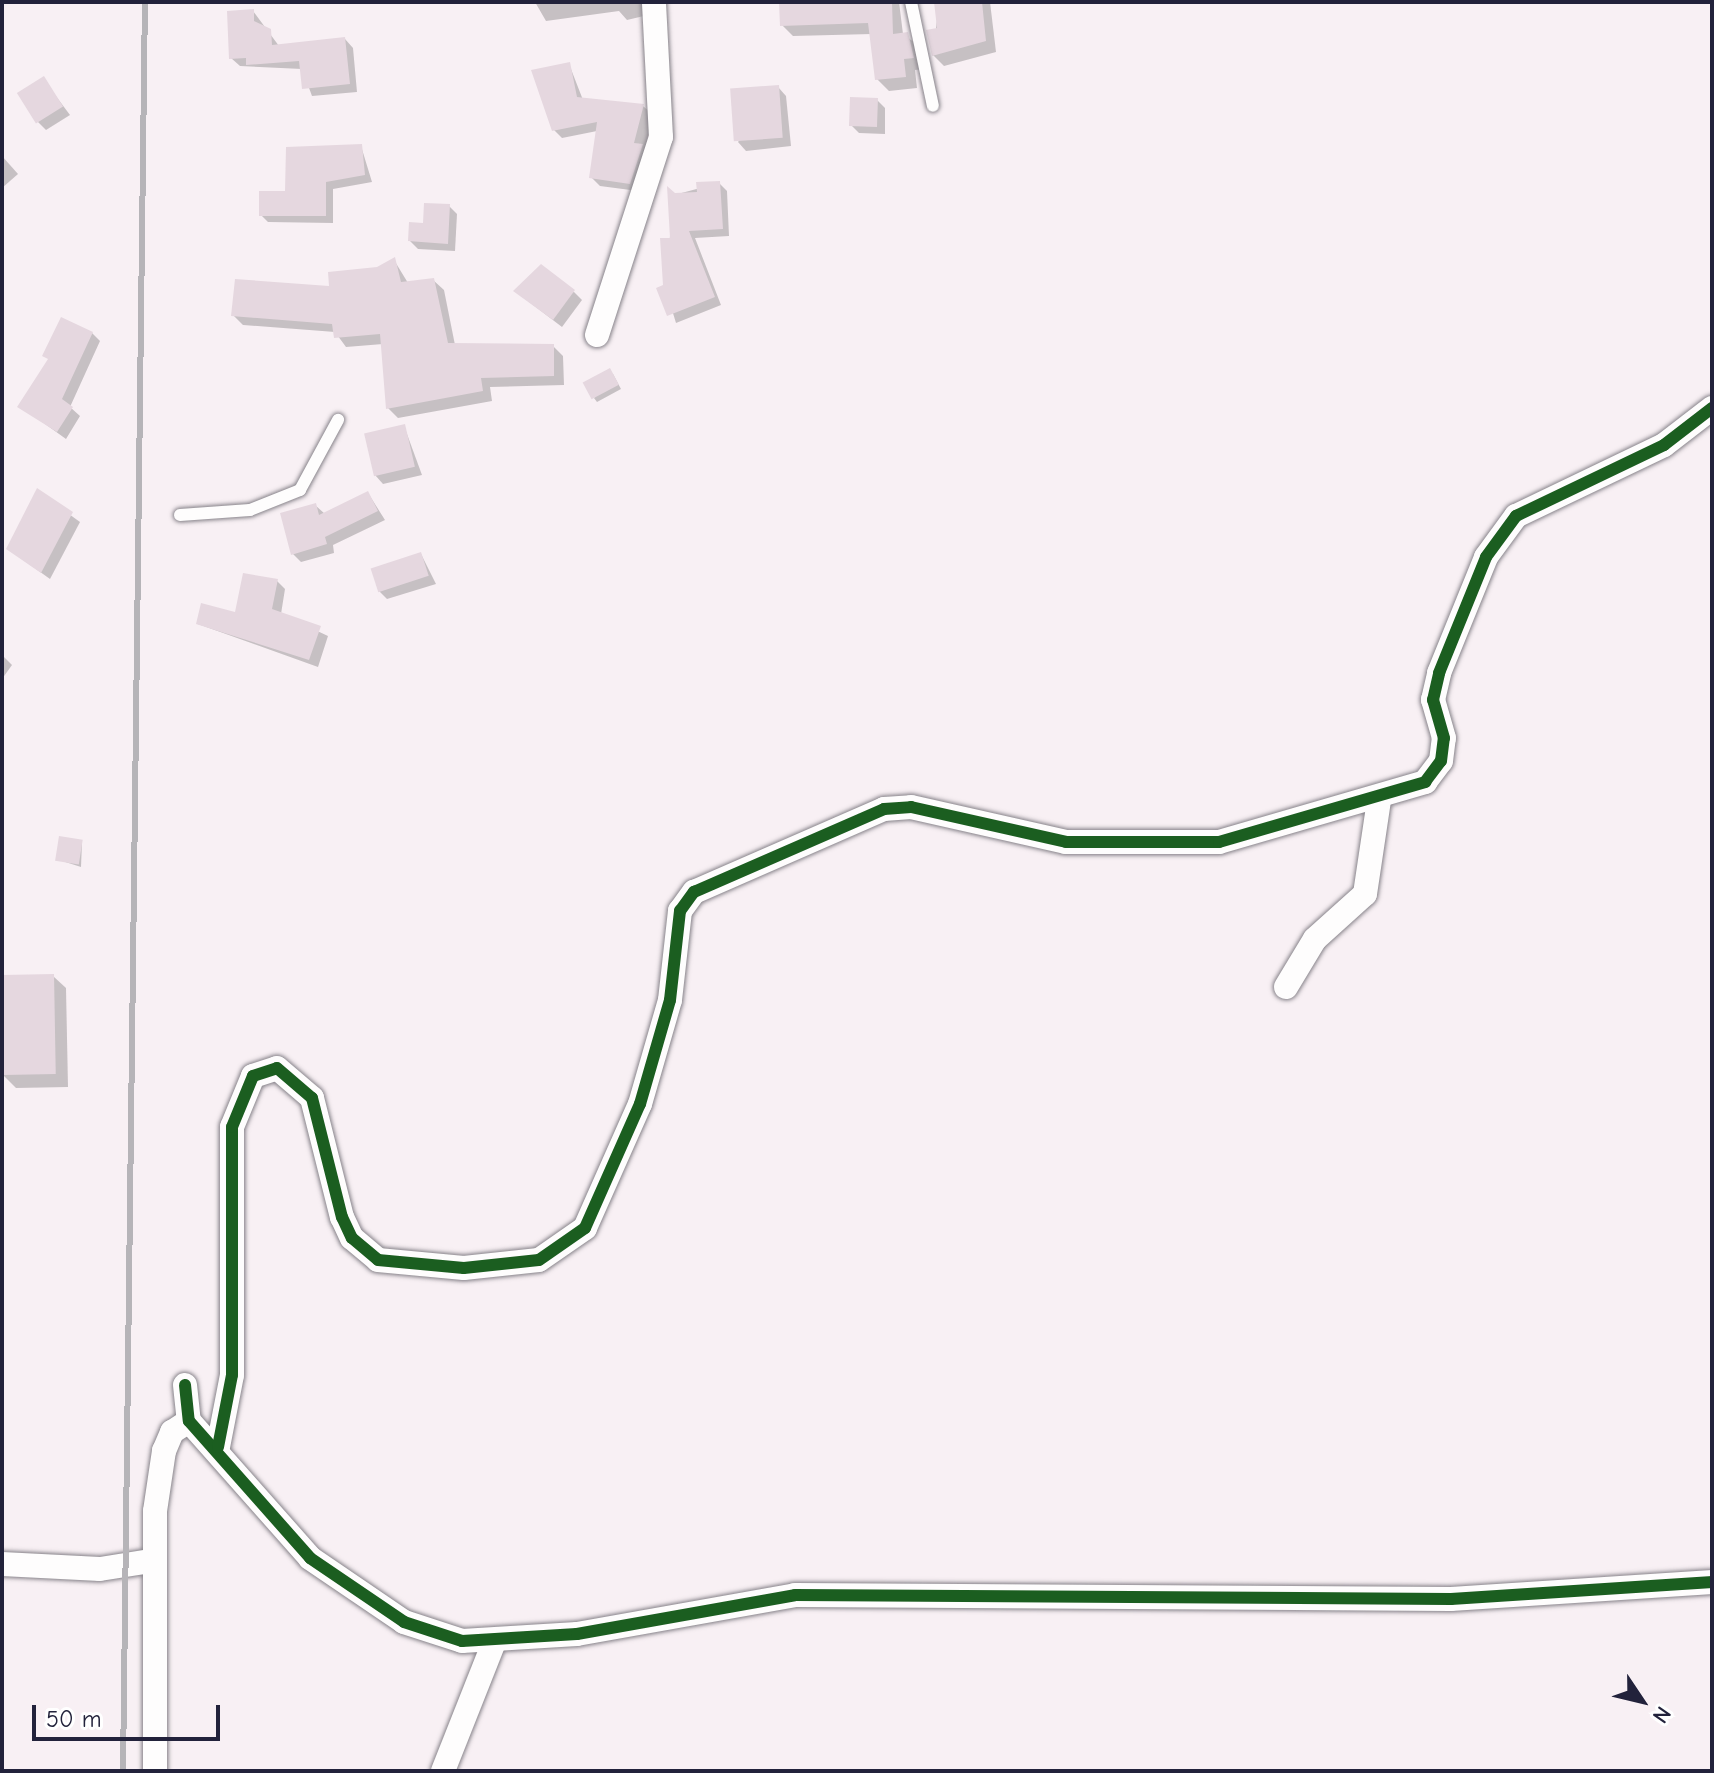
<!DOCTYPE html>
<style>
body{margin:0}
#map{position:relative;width:1714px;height:1773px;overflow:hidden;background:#f8f0f4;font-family:"Comic Neue",sans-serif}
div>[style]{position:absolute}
.shadow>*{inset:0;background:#0003}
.building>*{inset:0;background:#e5d7df;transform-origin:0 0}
.roads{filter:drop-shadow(0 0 2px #87838a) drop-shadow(0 0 2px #87838a)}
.service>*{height:12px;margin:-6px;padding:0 6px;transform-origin:6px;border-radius:6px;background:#fefdfd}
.minor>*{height:24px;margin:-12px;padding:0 12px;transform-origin:12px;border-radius:12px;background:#fefdfd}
.rail>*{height:6px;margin:-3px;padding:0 3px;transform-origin:3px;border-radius:3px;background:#b6b4b8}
.cycleway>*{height:12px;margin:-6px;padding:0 6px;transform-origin:6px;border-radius:6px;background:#1b5e20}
span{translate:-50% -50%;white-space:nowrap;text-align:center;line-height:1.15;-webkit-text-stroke:8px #fff;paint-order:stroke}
.frame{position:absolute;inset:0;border:4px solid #22223b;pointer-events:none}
.north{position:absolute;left:1602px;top:1661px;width:80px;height:80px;-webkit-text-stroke:6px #fff;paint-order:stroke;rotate:125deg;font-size:22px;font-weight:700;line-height:32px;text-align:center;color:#22223b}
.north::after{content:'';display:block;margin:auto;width:28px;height:36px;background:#22223b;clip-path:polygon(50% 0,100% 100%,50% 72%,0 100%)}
.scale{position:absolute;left:32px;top:1705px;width:188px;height:36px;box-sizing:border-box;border:4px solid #22223b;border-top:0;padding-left:10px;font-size:24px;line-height:28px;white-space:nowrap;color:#22223b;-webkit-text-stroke:6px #fff;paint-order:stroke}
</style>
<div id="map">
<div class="shadow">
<div style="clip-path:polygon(535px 2px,647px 2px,648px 15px,627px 20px,619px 11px,546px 21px)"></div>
<div style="clip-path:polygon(781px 2px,899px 2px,903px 34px,919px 46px,924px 69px,915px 70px,917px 88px,889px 91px,877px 79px,872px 34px,793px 36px,782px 25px)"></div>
<div style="clip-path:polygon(939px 2px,990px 2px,996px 52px,944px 66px,933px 55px)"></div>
<div style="clip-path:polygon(253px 11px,279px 46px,345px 39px,353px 48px,357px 92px,312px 96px,302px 69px,240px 66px,231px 58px)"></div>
<div style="clip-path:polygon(569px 64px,583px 100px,643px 106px,652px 114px,638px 191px,600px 186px,591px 177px,597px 131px,562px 138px,554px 130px)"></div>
<div style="clip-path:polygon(43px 79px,70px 115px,46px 130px,38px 122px)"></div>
<div style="clip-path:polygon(778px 87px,786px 96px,791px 146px,746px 151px,738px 142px)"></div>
<div style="clip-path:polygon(877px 100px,885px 108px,885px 134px,859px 133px,851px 125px)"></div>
<div style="clip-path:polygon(361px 146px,372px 182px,333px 189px,333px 223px,268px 222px,261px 215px)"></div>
<div style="clip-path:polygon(2px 156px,18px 174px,2px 188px)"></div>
<div style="clip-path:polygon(719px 183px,727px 191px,729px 236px,695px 238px,721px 305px,676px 323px,665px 287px,674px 195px)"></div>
<div style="clip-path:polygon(449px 206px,457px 214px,455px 251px,418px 249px,410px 241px)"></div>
<div style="clip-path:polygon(394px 260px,408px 283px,433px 280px,444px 290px,455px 345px,553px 346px,563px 356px,564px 385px,490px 387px,492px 401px,398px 418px,388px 408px,383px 344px,346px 347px,335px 332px,243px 325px,233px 315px,331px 289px)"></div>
<div style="clip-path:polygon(574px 292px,582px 300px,562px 327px,524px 298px)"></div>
<div style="clip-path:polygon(92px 333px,100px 341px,70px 407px,80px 416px,66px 439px,20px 406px)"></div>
<div style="clip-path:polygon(613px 374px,621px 389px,597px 402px,594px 398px)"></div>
<div style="clip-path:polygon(404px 426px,422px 475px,383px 484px,375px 475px)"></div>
<div style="clip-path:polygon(37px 491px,80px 522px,50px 579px,8px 549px)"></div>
<div style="clip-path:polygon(368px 493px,385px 520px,333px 545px,334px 553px,301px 562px,293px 554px,315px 505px,325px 514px)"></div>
<div style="clip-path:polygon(421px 554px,436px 584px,387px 599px,379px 591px)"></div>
<div style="clip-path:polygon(277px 581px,285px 589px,281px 614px,328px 636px,318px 667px,198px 624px,237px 614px)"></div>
<div style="clip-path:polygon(2px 655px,12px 665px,2px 679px)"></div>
<div style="clip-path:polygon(82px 842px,81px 867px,56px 859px)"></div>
<div style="clip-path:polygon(53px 976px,66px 988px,68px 1087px,16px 1088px,3px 1075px,2px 977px)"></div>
</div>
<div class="building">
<div style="clip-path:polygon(779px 2px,892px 2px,893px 34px,908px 32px,914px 58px,904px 59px,906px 77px,875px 80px,868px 23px,780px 26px)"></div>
<div style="clip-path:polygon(934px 2px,982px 2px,986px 41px,932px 56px,926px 30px,937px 28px)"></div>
<div style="clip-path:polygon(254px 9px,254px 21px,271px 29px,272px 45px,345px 37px,350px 84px,302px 89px,299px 61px,246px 65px,246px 58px,229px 59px,227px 11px)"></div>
<div style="clip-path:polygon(570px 62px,577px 97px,644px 104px,634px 143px,643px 144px,630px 184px,589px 178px,597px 122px,552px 131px,531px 70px)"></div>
<div style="left:44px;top:76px;width:36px;height:32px;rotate:58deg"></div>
<div style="left:779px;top:85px;width:53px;height:49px;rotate:86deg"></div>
<div style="left:850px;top:97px;width:28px;height:29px;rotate:2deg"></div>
<div style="clip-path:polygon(362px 144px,365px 175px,326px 182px,326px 216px,259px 216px,259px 191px,285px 191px,286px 147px)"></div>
<div style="clip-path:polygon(720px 181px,723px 229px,689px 231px,715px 297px,667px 316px,656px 288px,663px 285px,660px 238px,670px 238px,667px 186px,675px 193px,697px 192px,696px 182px)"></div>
<div style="clip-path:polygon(424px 203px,450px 204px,448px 244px,408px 241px,409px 222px,423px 223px)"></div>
<div style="clip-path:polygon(395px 257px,401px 282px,434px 278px,448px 343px,554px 344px,554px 376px,481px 378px,483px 391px,386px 409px,380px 334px,334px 338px,332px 324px,231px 316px,235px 279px,329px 286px,328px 272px,377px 267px)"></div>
<div style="clip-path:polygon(541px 264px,575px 290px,553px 320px,513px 291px)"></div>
<div style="clip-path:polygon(61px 317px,93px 332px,62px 399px,73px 407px,57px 432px,17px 407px,48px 359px,42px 356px)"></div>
<div style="left:610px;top:368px;width:19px;height:31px;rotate:62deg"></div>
<div style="left:405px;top:424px;width:44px;height:42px;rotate:77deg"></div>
<div style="clip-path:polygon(37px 488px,73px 512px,41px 573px,6px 549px)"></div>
<div style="clip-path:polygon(368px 491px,378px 511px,325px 537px,327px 544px,291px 555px,280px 513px,316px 503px,319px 515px)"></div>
<div style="left:421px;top:552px;width:25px;height:53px;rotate:72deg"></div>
<div style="clip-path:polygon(243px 573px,278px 579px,272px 609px,321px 626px,309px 660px,196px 624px,201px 603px,235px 612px)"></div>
<div style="left:59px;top:836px;width:24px;height:25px;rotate:9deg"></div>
<div style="left:54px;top:974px;width:100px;height:52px;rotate:89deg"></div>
</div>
<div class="roads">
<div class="service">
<div style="left:911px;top:2px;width:106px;rotate:78.1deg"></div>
<div style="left:180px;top:515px;width:70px;rotate:-4.1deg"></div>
<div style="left:250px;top:510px;width:54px;rotate:-21.8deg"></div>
<div style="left:300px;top:490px;width:80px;rotate:-61.5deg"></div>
</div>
<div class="minor">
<div style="left:597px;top:335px;width:208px;rotate:-72.1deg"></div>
<div style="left:661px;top:137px;width:135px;rotate:-93deg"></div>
<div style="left:1286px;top:987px;width:56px;rotate:-58.9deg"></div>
<div style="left:1315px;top:939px;width:67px;rotate:-42deg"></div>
<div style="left:1365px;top:894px;width:95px;rotate:-81.5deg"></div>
<div style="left:185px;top:1385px;width:36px;rotate:84deg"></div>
<div style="left:189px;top:1421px;width:183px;rotate:48.5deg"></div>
<div style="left:310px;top:1558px;width:114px;rotate:34.2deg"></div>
<div style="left:404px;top:1622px;width:61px;rotate:18.1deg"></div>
<div style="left:462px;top:1641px;width:115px;rotate:-3.5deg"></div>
<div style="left:577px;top:1634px;width:221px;rotate:-10.1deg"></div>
<div style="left:795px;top:1595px;width:656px;rotate:0.35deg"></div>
<div style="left:1451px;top:1599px;width:262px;rotate:-3.7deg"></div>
<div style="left:218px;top:1447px;width:73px;rotate:-79deg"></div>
<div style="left:232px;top:1375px;width:248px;rotate:-90deg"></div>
<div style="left:232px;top:1127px;width:55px;rotate:-67.6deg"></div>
<div style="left:253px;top:1076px;width:25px;rotate:-18deg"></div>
<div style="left:277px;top:1068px;width:46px;rotate:40.6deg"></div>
<div style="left:312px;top:1098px;width:123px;rotate:75.9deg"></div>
<div style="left:342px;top:1217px;width:23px;rotate:65deg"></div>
<div style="left:352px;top:1238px;width:34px;rotate:40deg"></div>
<div style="left:378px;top:1260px;width:86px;rotate:5.3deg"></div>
<div style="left:464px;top:1268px;width:75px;rotate:-6.1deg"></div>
<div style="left:539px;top:1260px;width:56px;rotate:-34.8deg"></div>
<div style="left:585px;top:1228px;width:136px;rotate:-66.1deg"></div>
<div style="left:640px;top:1104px;width:108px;rotate:-73.9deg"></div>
<div style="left:670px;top:1000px;width:90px;rotate:-83.6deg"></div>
<div style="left:680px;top:911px;width:24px;rotate:-54deg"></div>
<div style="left:694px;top:892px;width:207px;rotate:-23.6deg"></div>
<div style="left:884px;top:809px;width:27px;rotate:-4deg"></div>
<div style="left:911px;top:807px;width:159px;rotate:12.7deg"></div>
<div style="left:1066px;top:842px;width:153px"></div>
<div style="left:1219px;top:842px;width:215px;rotate:-16.2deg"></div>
<div style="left:1425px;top:782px;width:26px;rotate:-53deg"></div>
<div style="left:1441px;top:761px;width:23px;rotate:-83deg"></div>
<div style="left:1444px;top:738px;width:40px;rotate:-106deg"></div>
<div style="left:1433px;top:700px;width:28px;rotate:-77deg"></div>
<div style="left:1439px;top:673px;width:125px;rotate:-67.9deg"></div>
<div style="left:1486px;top:557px;width:51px;rotate:-53.8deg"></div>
<div style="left:1516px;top:516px;width:164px;rotate:-25.6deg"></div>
<div style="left:1664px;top:445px;width:61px;rotate:-37.6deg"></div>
<div style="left:2px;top:1564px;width:98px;rotate:2.9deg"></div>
<div style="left:100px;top:1569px;width:52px;rotate:-8.9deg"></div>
<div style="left:155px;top:1771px;width:260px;rotate:-90deg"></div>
<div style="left:155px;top:1511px;width:61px;rotate:-81.5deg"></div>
<div style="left:164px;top:1451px;width:21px;rotate:-67deg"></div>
<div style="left:172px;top:1432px;width:20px;rotate:-33deg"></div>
<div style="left:443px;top:1771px;width:139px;rotate:-68.4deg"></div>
</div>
</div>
<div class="rail">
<div style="left:123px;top:1771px;width:1769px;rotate:-89.29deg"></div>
</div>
<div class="cycleway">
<div style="left:185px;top:1385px;width:36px;rotate:84deg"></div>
<div style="left:189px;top:1421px;width:183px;rotate:48.5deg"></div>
<div style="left:310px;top:1558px;width:114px;rotate:34.2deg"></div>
<div style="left:404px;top:1622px;width:61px;rotate:18.1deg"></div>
<div style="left:462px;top:1641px;width:115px;rotate:-3.5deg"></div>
<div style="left:577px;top:1634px;width:221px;rotate:-10.1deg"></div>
<div style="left:795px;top:1595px;width:656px;rotate:0.35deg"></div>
<div style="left:1451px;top:1599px;width:262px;rotate:-3.7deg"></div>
<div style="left:218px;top:1447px;width:73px;rotate:-79deg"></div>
<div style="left:232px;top:1375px;width:248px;rotate:-90deg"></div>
<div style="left:232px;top:1127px;width:55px;rotate:-67.6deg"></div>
<div style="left:253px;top:1076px;width:25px;rotate:-18deg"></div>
<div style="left:277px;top:1068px;width:46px;rotate:40.6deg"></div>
<div style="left:312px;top:1098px;width:123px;rotate:75.9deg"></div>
<div style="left:342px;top:1217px;width:23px;rotate:65deg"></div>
<div style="left:352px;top:1238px;width:34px;rotate:40deg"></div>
<div style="left:378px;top:1260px;width:86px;rotate:5.3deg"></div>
<div style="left:464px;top:1268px;width:75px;rotate:-6.1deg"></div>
<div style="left:539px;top:1260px;width:56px;rotate:-34.8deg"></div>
<div style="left:585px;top:1228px;width:136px;rotate:-66.1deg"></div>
<div style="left:640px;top:1104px;width:108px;rotate:-73.9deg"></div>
<div style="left:670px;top:1000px;width:90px;rotate:-83.6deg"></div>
<div style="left:680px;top:911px;width:24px;rotate:-54deg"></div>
<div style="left:694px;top:892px;width:207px;rotate:-23.6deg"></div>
<div style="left:884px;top:809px;width:27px;rotate:-4deg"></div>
<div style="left:911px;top:807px;width:159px;rotate:12.7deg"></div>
<div style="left:1066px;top:842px;width:153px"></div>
<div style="left:1219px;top:842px;width:215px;rotate:-16.2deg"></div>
<div style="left:1425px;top:782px;width:26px;rotate:-53deg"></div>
<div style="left:1441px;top:761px;width:23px;rotate:-83deg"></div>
<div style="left:1444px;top:738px;width:40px;rotate:-106deg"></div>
<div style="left:1433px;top:700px;width:28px;rotate:-77deg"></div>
<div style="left:1439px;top:673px;width:125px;rotate:-67.9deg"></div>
<div style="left:1486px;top:557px;width:51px;rotate:-53.8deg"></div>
<div style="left:1516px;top:516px;width:164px;rotate:-25.6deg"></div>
<div style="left:1664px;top:445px;width:61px;rotate:-37.6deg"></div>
</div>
<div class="frame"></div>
<div class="north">N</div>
<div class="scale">50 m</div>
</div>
